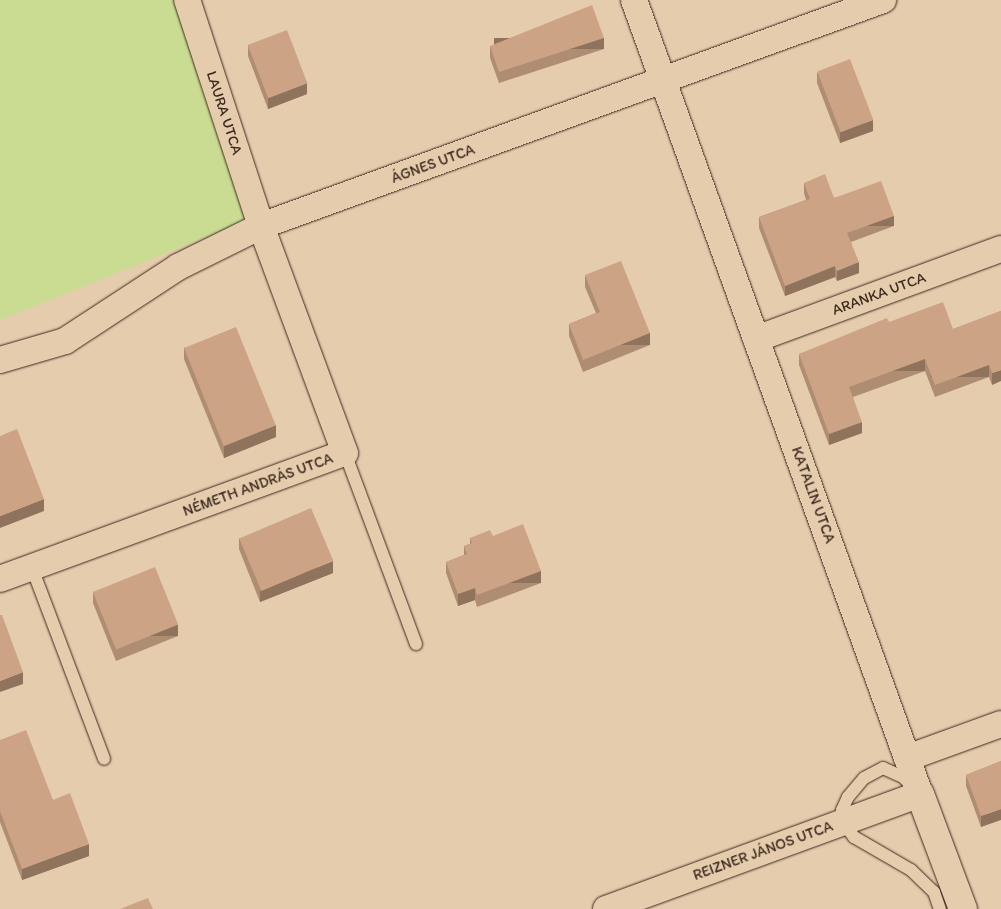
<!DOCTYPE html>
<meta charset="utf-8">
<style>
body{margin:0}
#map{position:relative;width:1001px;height:909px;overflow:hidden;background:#e5ccad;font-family:Itim,sans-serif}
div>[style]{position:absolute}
.green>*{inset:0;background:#cadc91}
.roads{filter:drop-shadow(0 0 1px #3b2a1e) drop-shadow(0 0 1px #3b2a1e)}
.lane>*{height:12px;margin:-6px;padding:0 6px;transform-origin:6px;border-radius:6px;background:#e5ccad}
.street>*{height:26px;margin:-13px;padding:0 13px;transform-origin:13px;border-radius:13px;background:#e5ccad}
.secondary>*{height:28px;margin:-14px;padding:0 14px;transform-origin:14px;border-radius:14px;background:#e5ccad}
.wall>*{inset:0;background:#af8d72}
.shaded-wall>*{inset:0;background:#8f735d;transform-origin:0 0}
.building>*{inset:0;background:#cca485;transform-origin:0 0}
span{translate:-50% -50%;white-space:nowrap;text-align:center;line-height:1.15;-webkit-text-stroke:4px #e5ccad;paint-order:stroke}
.street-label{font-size:15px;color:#3b2a1e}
</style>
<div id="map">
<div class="green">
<div style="clip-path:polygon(0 0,174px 0,251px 219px,0 320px)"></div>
</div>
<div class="roads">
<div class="lane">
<div style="left:345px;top:453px;width:204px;rotate:69.6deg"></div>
<div style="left:32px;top:568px;width:204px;rotate:69.3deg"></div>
<div style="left:911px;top:785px;width:11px;rotate:-135deg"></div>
<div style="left:903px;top:777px;width:22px;rotate:-156deg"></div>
<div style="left:883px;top:768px;width:21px;rotate:152deg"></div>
<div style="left:864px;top:778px;width:25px;rotate:130deg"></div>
<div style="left:848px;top:797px;width:14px;rotate:115deg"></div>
<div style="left:842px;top:810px;width:12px;rotate:85deg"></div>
<div style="left:843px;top:822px;width:19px;rotate:54deg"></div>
<div style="left:854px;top:837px;width:66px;rotate:30.1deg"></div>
<div style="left:911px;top:870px;width:32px;rotate:44deg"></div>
<div style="left:934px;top:892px;width:18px;rotate:71deg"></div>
</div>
<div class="street">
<div style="left:756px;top:339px;width:261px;rotate:-20.2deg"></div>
<div style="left:0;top:360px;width:68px;rotate:-16.3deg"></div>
<div style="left:65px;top:341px;width:135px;rotate:-33.2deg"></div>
<div style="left:178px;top:267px;width:93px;rotate:-26.3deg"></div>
<div style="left:261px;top:226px;width:662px;rotate:-19.97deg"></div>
<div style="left:0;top:579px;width:367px;rotate:-20.1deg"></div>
<div style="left:345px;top:453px;width:242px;rotate:-110.3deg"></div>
<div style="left:261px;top:226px;width:238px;rotate:-108.1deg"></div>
<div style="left:907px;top:758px;width:100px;rotate:-19.9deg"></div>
<div style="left:606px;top:909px;width:334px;rotate:-20.1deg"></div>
<div style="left:920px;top:794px;width:844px;rotate:-109.81deg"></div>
</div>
<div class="secondary">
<div style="left:920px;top:794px;width:123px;rotate:69.5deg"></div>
</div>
</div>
<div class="wall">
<div style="clip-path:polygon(248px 45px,307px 94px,268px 109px,248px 56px)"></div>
<div style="clip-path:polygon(490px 46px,604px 49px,499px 83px,490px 58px)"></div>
<div style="clip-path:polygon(817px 72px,873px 131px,840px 143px,817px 83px)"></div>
<div style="clip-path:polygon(804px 183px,894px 226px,851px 242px,859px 273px,837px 281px,835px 277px,785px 296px,759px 228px,759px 217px,806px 200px,804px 193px)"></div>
<div style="clip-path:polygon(585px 275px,650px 345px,583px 372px,569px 336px,569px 324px,596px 313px,585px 287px)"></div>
<div style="clip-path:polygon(1001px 311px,992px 385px,989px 377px,935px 397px,925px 371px,853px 397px,862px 433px,829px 445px,799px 365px,799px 354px,889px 322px,953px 329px)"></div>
<div style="clip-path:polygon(184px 347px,276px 437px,224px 458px,184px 359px)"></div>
<div style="clip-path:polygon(493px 536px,541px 583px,477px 607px,475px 600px,458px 606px,446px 573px,446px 562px,464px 555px,464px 546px,470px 544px,470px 538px)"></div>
<div style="clip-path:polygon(239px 538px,333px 573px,260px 602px,239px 549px)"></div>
<div style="clip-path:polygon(93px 592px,178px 636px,116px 661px,93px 603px)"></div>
<div style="clip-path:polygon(0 740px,53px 800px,89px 856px,22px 880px,0 822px)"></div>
<div style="clip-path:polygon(1001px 761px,981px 827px,966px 786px,966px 775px)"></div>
</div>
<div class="shaded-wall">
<div style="left:604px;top:38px;width:11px;height:110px;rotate:90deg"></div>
<div style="clip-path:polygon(307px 83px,307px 94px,268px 109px,268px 97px)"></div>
<div style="clip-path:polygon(873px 120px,873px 131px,840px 143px,840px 132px)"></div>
<div style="left:894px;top:216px;width:10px;height:50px;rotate:90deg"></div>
<div style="clip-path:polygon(859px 262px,859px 273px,837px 281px,837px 271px)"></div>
<div style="clip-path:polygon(835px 266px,835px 277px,785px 296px,785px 286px)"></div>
<div style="left:650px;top:333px;width:12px;height:72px;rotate:90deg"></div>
<div style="left:925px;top:359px;width:12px;height:81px;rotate:90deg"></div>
<div style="left:989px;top:365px;width:12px;height:58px;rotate:90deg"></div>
<div style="clip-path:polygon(1001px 370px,1001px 381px,992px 385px,992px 373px)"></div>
<div style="clip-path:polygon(862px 422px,862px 433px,829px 445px,829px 434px)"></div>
<div style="clip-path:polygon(276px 425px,276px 437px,224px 458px,224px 446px)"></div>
<div style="clip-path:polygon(44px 499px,44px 511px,0 528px,0 516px)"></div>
<div style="clip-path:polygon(333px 561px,333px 573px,260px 602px,260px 591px)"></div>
<div style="left:541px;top:571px;width:12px;height:68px;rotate:90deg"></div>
<div style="clip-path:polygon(475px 588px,475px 600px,458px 606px,458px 594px)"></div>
<div style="left:178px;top:625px;width:11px;height:67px;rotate:90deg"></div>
<div style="clip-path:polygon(23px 672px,23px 684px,0 692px,0 681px)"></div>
<div style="clip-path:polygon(1001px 809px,1001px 820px,981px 827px,981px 816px)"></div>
<div style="clip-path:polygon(89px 844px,89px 856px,22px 880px,22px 869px)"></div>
</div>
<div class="building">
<div style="clip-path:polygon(592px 5px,604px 38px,499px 72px,490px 46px)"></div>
<div style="left:287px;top:30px;width:57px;height:42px;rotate:69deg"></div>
<div style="left:850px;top:59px;width:65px;height:35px;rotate:69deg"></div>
<div style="clip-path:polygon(825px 174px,834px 198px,881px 181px,894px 216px,847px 233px,859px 262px,837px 271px,835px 266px,785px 286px,759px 217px,810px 199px,804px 183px)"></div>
<div style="clip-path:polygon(621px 261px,650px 333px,583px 360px,569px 324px,600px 312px,585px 275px)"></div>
<div style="clip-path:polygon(943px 302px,953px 329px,1001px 311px,1001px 370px,992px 373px,989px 365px,935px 385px,925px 359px,849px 387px,862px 422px,829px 434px,799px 354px,887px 318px,889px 322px)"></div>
<div style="left:236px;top:327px;width:106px;height:56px;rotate:68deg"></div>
<div style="clip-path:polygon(17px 429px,44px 499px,0 516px,0 436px)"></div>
<div style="left:311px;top:508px;width:57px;height:78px;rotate:67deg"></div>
<div style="clip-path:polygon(523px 524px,541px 571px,477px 595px,475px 588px,458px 594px,446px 562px,467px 554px,464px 546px,472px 543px,470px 538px,490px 530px,493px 536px)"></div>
<div style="left:155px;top:567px;width:62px;height:67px;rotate:68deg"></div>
<div style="clip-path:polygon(0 615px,2px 615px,23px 672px,0 681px)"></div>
<div style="clip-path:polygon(26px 730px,53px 800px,70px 793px,89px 844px,22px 869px,0 811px,0 740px)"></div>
<div style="clip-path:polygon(1001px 761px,1001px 809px,981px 816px,966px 775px)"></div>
<div style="clip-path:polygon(148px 898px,153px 909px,120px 909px)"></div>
</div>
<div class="street-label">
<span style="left:224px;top:113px;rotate:72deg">LAURA UTCA</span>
<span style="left:433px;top:164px;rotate:-20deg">ÁGNES UTCA</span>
<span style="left:879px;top:294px;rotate:-20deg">ARANKA UTCA</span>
<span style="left:258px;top:485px;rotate:-20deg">NÉMETH ANDRÁS UTCA</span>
<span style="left:813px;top:495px;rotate:70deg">KATALIN UTCA</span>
<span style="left:763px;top:851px;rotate:-20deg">REIZNER JÁNOS UTCA</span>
</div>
</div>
